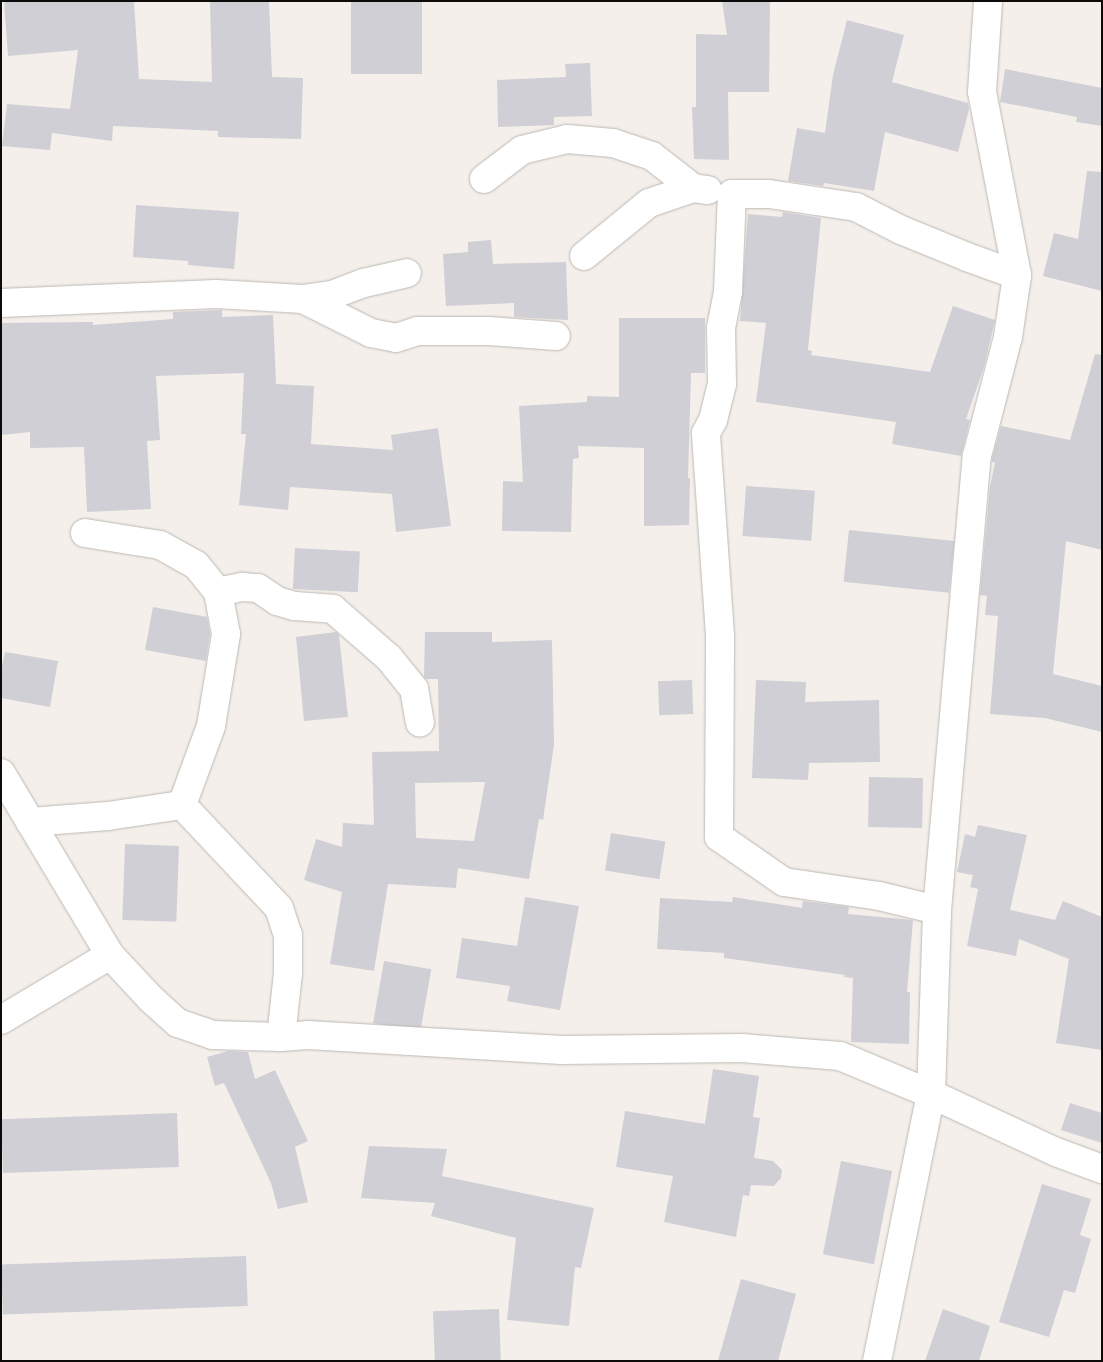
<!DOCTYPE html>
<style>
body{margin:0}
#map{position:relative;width:1103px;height:1362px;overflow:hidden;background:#f4efea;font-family:"Golos Text",sans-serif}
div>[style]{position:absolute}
.building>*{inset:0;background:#d0cfd5;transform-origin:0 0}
.roads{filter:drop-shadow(0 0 1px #bdb8b3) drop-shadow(0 0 1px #bdb8b3)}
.minor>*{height:28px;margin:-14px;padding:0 14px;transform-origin:14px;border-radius:14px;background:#fff}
span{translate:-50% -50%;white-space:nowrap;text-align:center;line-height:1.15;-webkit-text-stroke:4px #f4efea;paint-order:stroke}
.frame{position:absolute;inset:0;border:2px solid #0d0b0a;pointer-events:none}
</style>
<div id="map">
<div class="building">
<div style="clip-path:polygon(4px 1px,134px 1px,139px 79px,212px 82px,210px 1px,269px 1px,272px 77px,303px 78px,301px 139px,218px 137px,218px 131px,113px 126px,112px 141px,52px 133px,50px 150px,2px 146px,7px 104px,70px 109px,78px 50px,8px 56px)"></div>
<div style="left:351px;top:1px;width:71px;height:73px"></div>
<div style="clip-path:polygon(722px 1px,770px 1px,769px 92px,728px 92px,729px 160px,694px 159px,692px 107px,696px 107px,696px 34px,727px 35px)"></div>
<div style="clip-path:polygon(847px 20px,904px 35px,892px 82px,968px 103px,969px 109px,958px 152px,885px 132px,874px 191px,824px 183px,823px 186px,788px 181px,797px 128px,825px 133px,833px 75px)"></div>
<div style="clip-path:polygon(590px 63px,592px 116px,554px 117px,554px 125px,498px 127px,497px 80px,566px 77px,565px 64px)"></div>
<div style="clip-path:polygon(1005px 69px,1102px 88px,1102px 126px,1076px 122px,1077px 117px,1000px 102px)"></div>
<div style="clip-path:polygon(1087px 171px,1102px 172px,1102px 291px,1043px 276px,1054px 233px,1078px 239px)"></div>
<div style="clip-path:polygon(136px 205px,239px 212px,234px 269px,188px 265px,188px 261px,133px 257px)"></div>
<div style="clip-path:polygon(783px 212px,821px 218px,808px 350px,812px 351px,811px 355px,930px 372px,953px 306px,995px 320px,984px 367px,966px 419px,970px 420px,961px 456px,892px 444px,896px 422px,756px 402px,766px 323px,740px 321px,748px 214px,782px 217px)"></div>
<div style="clip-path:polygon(491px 240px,493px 264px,566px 262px,568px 320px,514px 317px,514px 303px,446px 306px,443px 254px,468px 252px,468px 242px)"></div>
<div style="clip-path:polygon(222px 310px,222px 317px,273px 315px,276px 384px,314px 386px,311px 444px,393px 450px,391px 435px,438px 428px,451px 526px,396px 532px,392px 494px,290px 487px,288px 510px,239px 505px,246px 434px,241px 434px,244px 373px,156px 376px,160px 440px,147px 441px,151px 509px,87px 512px,84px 447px,30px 448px,30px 432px,1px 435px,1px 323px,93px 322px,93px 325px,173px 319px,173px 312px)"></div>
<div style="clip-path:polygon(619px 318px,705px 318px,705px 373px,691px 373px,688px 478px,690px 478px,689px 525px,644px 526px,644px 448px,578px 446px,579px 458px,573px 459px,571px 532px,502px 531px,503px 481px,523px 482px,519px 406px,587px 402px,587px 396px,619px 397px)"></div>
<div style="clip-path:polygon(1095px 354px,1102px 355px,1102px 550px,1066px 541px,1053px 674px,1102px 686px,1102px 732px,1045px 718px,990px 714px,998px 616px,985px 615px,987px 596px,980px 595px,990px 487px,995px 462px,992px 462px,992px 459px,1001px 426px,1070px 440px)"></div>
<div style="left:746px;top:486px;width:69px;height:50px;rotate:4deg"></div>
<div style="left:849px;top:530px;width:106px;height:52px;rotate:6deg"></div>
<div style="left:295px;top:548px;width:65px;height:41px;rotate:3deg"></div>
<div style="clip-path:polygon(153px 607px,207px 617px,210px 634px,206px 661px,145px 650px)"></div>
<div style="clip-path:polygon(336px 632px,339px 635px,348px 717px,304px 721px,296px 637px)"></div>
<div style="clip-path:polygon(evenodd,425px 632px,492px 632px,492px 642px,552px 640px,554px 745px,543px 820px,539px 819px,529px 879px,458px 868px,456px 888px,388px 884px,374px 971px,330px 964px,342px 892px,304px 880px,316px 839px,342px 847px,343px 823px,374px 825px,372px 752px,439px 751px,438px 679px,426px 679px,424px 677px,425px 632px,485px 782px,474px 841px,416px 838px,415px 783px,485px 782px)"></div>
<div style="clip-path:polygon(5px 652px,58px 661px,50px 707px,1px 698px,1px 671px)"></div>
<div style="left:692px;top:680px;width:34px;height:34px;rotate:88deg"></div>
<div style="clip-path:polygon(756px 680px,806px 682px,805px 702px,879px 700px,880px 762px,809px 763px,808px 780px,752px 778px)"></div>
<div style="left:869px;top:777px;width:54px;height:50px;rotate:1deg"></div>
<div style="clip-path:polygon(978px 825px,1027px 835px,1010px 910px,1055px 920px,1063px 901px,1102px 917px,1102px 1050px,1056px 1043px,1069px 959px,1019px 939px,1016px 956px,967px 946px,978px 889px,970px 887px,973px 875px,957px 872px,965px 834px,975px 837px)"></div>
<div style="left:611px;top:833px;width:55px;height:38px;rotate:9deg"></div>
<div style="left:125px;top:844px;width:54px;height:76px;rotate:2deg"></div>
<div style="clip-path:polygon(525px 897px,579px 906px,560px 1010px,507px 1001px,510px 986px,456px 978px,462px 938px,517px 946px)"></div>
<div style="clip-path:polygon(733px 897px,802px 908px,803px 901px,849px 907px,848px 914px,913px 920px,907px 992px,910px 992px,909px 1044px,851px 1042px,853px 978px,844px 977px,845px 975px,724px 958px,724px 953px,657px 949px,660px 898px,732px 902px)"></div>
<div style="left:384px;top:961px;width:48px;height:63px;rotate:10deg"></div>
<div style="clip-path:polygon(228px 1051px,248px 1052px,255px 1079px,275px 1070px,308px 1141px,295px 1147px,308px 1202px,278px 1209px,271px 1183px,224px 1083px,215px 1086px,207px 1057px)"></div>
<div style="clip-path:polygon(713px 1069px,759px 1076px,753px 1117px,760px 1118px,754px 1158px,773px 1161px,782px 1170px,781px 1178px,774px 1186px,751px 1185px,749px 1196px,743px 1195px,736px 1237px,664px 1222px,673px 1176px,616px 1167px,625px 1111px,705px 1124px)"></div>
<div style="clip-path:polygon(1070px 1103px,1102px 1113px,1102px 1143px,1061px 1130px)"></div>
<div style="left:177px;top:1113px;width:54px;height:176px;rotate:88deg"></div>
<div style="clip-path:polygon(369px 1146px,447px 1149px,442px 1176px,594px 1208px,581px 1268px,575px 1267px,569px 1326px,507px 1320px,516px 1238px,431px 1216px,435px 1203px,361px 1198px)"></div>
<div style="left:841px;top:1161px;width:52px;height:95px;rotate:11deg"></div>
<div style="clip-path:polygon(1042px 1184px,1091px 1199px,1080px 1235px,1091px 1239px,1075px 1293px,1064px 1290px,1049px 1337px,999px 1322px)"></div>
<div style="left:246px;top:1256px;width:50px;height:245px;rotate:88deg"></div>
<div style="clip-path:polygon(741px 1279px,796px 1294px,778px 1361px,718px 1361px)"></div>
<div style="left:499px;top:1309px;width:52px;height:66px;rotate:88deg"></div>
<div style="clip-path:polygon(943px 1309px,990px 1326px,979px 1361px,925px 1361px)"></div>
</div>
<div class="roads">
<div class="minor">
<div style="left:484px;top:179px;width:48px;rotate:-37.3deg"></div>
<div style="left:522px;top:150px;width:46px;rotate:-13.7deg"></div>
<div style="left:567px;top:139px;width:46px;rotate:5deg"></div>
<div style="left:613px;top:143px;width:41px;rotate:18.4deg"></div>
<div style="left:652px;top:156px;width:52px;rotate:38deg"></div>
<div style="left:584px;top:256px;width:84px;rotate:-39.2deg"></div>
<div style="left:649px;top:203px;width:46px;rotate:-18.8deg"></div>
<div style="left:693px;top:188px;width:15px;rotate:8deg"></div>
<div style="left:303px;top:299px;width:29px;rotate:-8deg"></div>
<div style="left:332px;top:295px;width:34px;rotate:-21deg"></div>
<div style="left:364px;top:283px;width:44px;rotate:-13.1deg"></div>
<div style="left:1px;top:303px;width:215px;rotate:-2.4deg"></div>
<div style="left:216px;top:294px;width:87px;rotate:3.3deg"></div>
<div style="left:303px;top:299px;width:76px;rotate:26.6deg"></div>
<div style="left:371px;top:333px;width:25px;rotate:11deg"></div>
<div style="left:396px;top:338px;width:23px;rotate:-18deg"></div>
<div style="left:418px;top:331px;width:71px"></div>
<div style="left:489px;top:331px;width:67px;rotate:4.3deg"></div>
<div style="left:218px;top:592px;width:25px;rotate:-12deg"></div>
<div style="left:242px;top:587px;width:16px;rotate:4deg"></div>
<div style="left:258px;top:588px;width:23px;rotate:34deg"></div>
<div style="left:277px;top:601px;width:18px;rotate:16deg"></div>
<div style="left:294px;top:606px;width:39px;rotate:4deg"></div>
<div style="left:333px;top:609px;width:74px;rotate:41.2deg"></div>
<div style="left:389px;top:658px;width:40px;rotate:51deg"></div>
<div style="left:414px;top:689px;width:34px;rotate:80deg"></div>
<div style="left:1px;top:773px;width:212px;rotate:59.1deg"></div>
<div style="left:110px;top:955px;width:60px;rotate:47deg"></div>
<div style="left:151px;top:999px;width:36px;rotate:42deg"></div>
<div style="left:178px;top:1023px;width:36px;rotate:19deg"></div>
<div style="left:212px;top:1035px;width:69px;rotate:1.7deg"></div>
<div style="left:281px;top:1037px;width:27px;rotate:-4deg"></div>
<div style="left:308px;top:1035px;width:254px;rotate:3.4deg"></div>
<div style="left:562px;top:1050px;width:180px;rotate:-0.6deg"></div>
<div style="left:742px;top:1048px;width:98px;rotate:4.7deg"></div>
<div style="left:840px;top:1056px;width:99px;rotate:22.7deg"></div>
<div style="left:931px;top:1094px;width:138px;rotate:24.9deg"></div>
<div style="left:1056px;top:1152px;width:49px;rotate:20.3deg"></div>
<div style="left:182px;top:805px;width:141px;rotate:46.7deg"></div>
<div style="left:279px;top:908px;width:28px;rotate:72deg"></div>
<div style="left:288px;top:935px;width:38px;rotate:90deg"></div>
<div style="left:288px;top:973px;width:64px;rotate:96.2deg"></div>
<div style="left:30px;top:822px;width:78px;rotate:-4.4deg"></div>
<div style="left:108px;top:816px;width:75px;rotate:-8.5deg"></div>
<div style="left:182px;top:805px;width:84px;rotate:-69.8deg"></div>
<div style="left:211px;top:726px;width:93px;rotate:-80.7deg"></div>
<div style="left:226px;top:634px;width:43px;rotate:-100.8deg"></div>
<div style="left:218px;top:592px;width:35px;rotate:-129deg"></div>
<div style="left:196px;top:565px;width:41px;rotate:-150.9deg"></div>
<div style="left:160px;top:545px;width:76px;rotate:-170.9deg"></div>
<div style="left:937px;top:910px;width:60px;rotate:-166.4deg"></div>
<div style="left:879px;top:896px;width:96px;rotate:-171.6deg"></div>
<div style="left:784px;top:882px;width:79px;rotate:-145.3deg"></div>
<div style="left:719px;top:837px;width:202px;rotate:-89.7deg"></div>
<div style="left:720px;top:635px;width:202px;rotate:-94deg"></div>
<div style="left:706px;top:433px;width:15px;rotate:-62deg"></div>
<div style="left:713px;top:420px;width:37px;rotate:-76deg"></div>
<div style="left:722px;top:384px;width:56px;rotate:-91deg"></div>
<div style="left:721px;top:328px;width:37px;rotate:-79deg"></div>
<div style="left:728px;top:292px;width:98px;rotate:-87.7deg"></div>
<div style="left:732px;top:194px;width:37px"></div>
<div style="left:769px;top:194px;width:88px;rotate:8.5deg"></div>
<div style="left:856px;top:207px;width:51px;rotate:27.1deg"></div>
<div style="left:901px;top:230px;width:71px;rotate:22.2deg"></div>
<div style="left:967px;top:257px;width:53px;rotate:19.8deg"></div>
<div style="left:1px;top:1020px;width:127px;rotate:-30.8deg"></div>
<div style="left:877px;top:1361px;width:272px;rotate:-78.6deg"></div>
<div style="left:931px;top:1094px;width:184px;rotate:-88.1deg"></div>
<div style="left:937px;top:910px;width:456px;rotate:-85deg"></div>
<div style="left:977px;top:456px;width:123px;rotate:-75.4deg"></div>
<div style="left:1008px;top:337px;width:63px;rotate:-81.7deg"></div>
<div style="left:1017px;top:275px;width:186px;rotate:-100.8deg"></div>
<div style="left:982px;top:92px;width:91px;rotate:-86.2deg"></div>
</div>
</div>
<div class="frame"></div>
</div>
